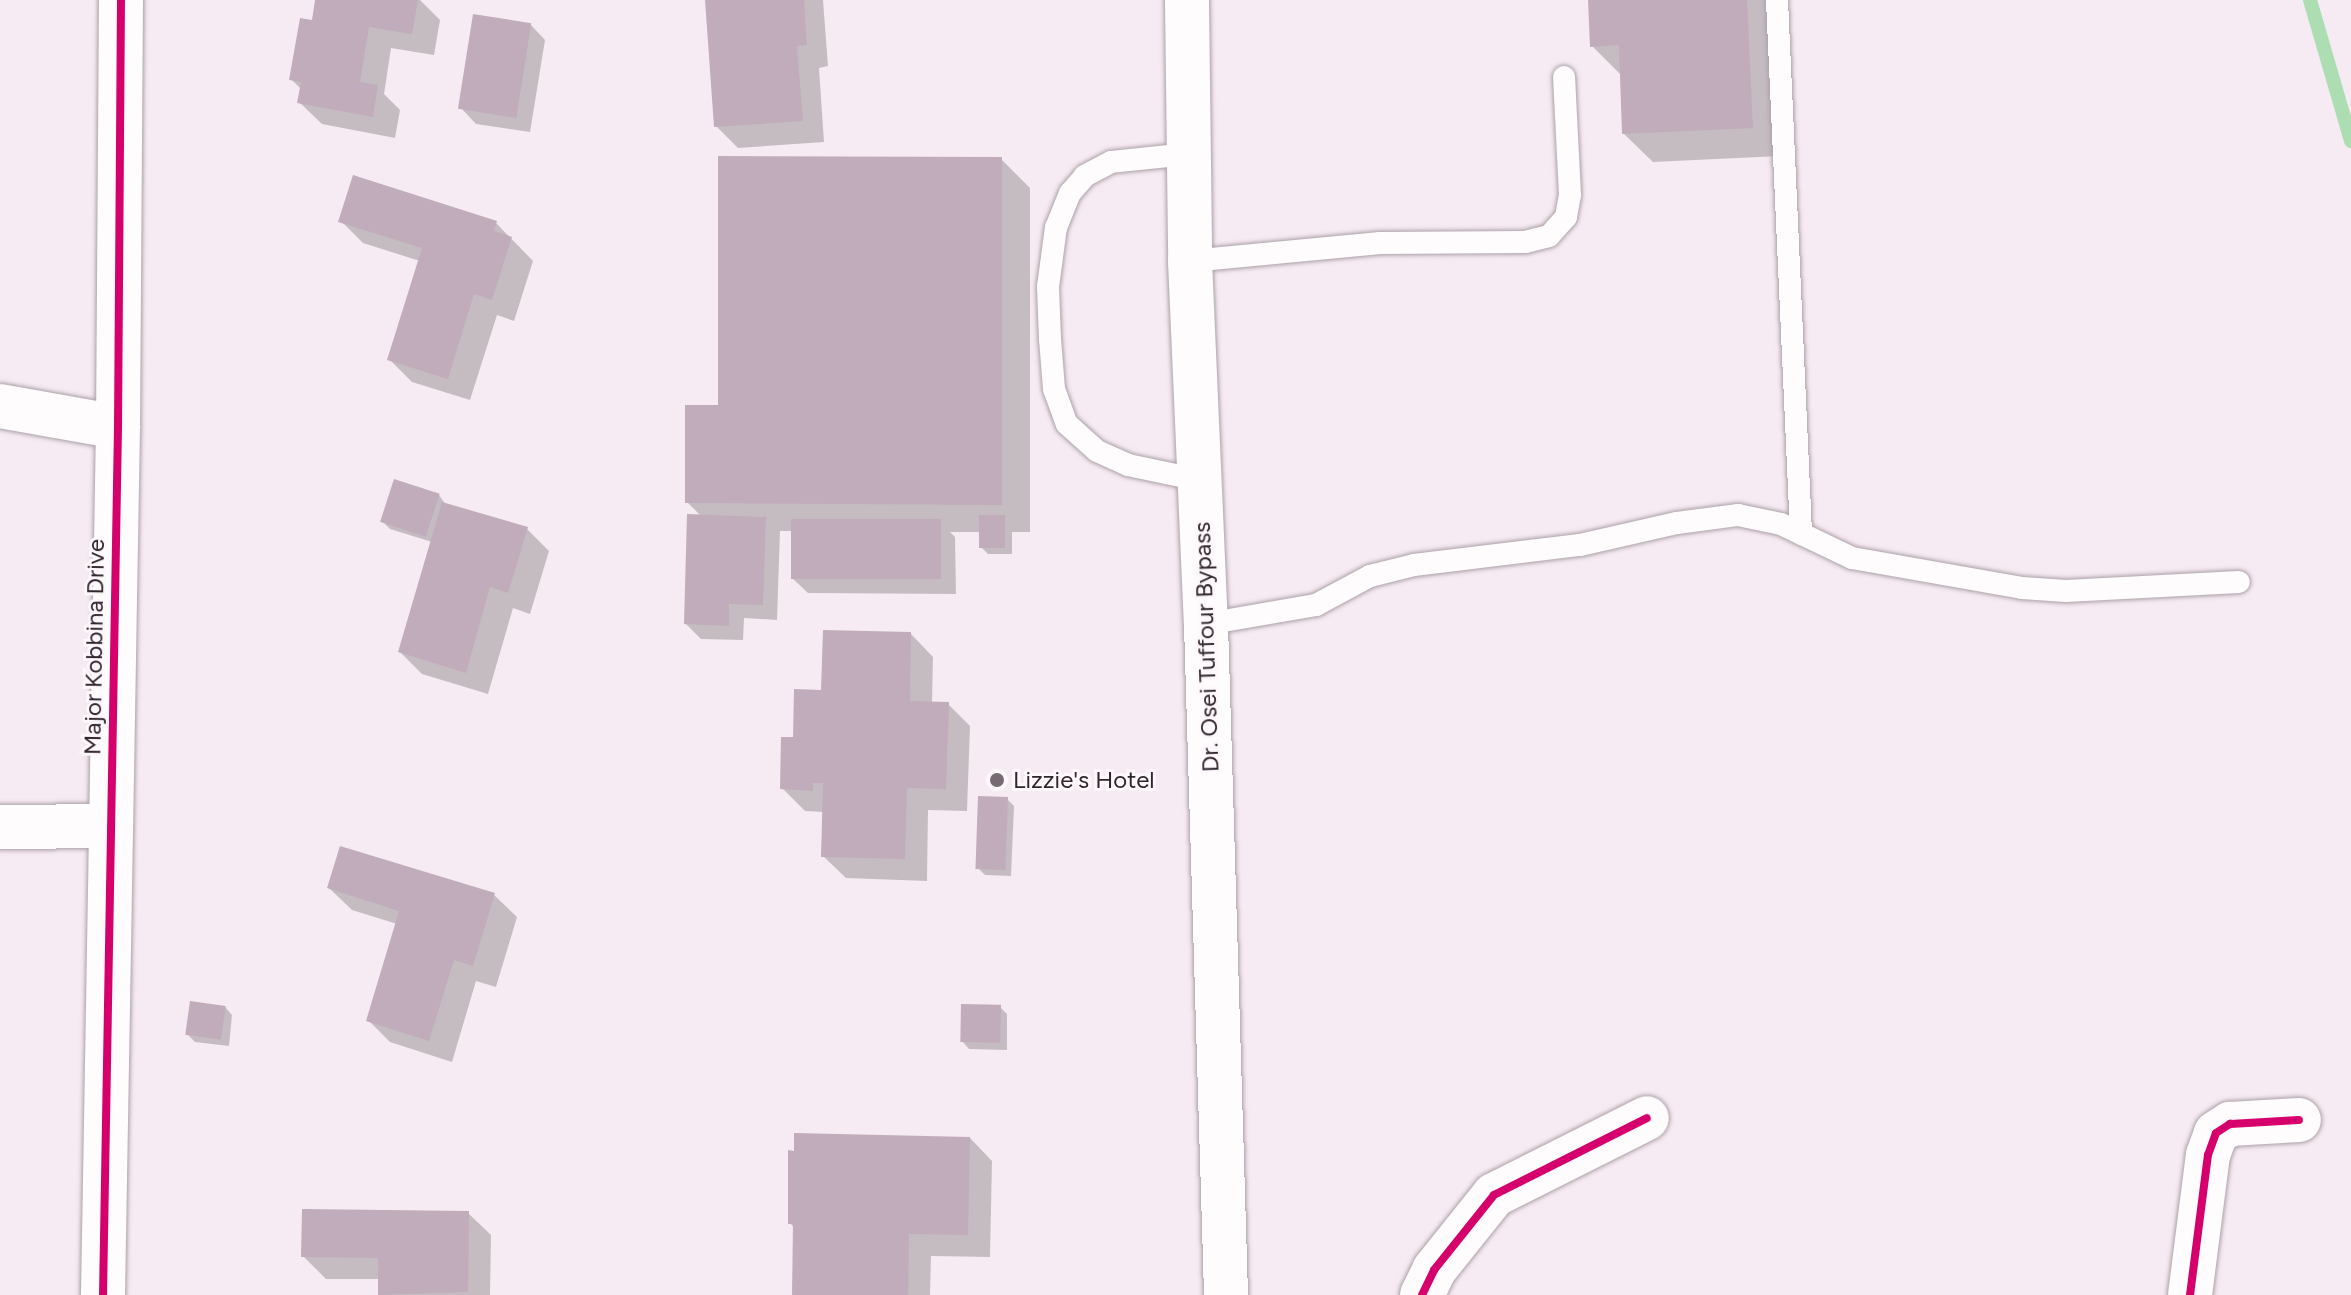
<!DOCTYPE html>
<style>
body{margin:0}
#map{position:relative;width:2351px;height:1295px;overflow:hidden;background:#f7ebf3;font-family:Figtree,sans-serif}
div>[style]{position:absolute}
.shadow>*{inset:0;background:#0003}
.stream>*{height:14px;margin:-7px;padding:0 7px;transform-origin:7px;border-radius:7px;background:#addeb2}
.building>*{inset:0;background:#c0acba;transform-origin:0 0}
.roads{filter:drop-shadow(0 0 2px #aca1a8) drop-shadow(0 0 2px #aca1a8)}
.lane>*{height:22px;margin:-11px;padding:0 11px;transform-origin:11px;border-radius:11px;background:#fefcfd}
.street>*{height:44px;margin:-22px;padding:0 22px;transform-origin:22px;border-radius:22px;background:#fefcfd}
.secondary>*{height:44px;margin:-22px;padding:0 22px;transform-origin:22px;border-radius:22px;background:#fefcfd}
.highway>*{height:44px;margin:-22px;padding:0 22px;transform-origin:22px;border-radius:22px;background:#fefcfd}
.cycleway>*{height:8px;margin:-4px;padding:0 4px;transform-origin:4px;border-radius:4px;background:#d6006c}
.dots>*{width:22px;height:22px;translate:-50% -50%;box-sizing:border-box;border:4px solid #fef8fc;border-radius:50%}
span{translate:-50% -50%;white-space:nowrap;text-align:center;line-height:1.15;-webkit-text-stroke:6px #fef8fc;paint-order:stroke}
.street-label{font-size:24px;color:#31262d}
.poi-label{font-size:24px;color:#31262d}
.left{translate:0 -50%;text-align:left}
</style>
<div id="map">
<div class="shadow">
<div style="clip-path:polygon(317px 0,420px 0,440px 20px,434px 55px,391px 48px,384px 94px,400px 110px,395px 138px,322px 124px,299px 102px,302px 90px,291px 79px,313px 23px)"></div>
<div style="clip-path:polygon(707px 0,823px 0,828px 66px,819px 68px,824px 142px,738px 148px,716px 126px)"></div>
<div style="clip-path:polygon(1590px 0,1773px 0,1780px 156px,1653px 162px,1624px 134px,1620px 74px,1592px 46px)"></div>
<div style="clip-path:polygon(530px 24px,545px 40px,530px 132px,476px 124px,461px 108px)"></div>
<div style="clip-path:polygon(1001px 159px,1030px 188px,1030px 532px,1012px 532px,1012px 554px,988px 554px,981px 547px,981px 532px,950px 532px,955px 537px,956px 594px,808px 593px,792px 578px,793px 531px,780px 531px,777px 620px,744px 618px,743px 640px,701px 639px,686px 624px,701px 516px,687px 502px,720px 407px)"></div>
<div style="clip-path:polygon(341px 221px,496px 223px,533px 261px,514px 321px,497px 315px,470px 400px,412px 382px,389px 359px,420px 261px,363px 243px)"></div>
<div style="clip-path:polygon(439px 495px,446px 505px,527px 529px,549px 551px,530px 614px,513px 608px,488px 694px,422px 674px,400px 652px,432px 542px,390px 529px,383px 522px)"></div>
<div style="clip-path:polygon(911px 634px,933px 657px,932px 703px,948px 704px,970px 726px,967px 811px,928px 810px,927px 881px,846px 878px,823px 856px,824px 812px,805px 811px,782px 788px,795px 739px,823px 692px)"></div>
<div style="clip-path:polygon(1007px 799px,1014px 806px,1011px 876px,985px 875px,978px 868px)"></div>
<div style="clip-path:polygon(341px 848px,494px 895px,517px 917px,496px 987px,476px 981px,452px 1062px,390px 1042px,368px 1020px,397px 924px,352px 910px,329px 888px)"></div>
<div style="clip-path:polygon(225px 1007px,232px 1015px,229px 1046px,195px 1042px,188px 1035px)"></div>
<div style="clip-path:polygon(1000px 1007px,1007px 1014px,1007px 1050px,969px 1049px,962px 1041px)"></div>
<div style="clip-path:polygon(970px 1138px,992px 1161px,990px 1257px,931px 1256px,930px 1295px,794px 1295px,795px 1229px,790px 1223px,796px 1153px)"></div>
<div style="clip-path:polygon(468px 1213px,491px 1235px,490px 1295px,380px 1295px,380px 1279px,326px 1279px,303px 1256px)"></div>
</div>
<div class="stream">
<div style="left:2310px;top:0;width:147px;rotate:73.8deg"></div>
</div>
<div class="building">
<div style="clip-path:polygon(315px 0,418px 0,412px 34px,369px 27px,360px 82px,378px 85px,373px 117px,297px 103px,301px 82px,289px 80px,300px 18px,312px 20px)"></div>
<div style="clip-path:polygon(705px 0,804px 0,807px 45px,797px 46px,803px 121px,714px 127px)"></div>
<div style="clip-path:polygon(1588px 0,1747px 0,1753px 128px,1622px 134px,1619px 45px,1590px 47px)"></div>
<div style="left:473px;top:14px;width:59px;height:96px;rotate:9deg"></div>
<div style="clip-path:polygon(718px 156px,1002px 157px,1002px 505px,685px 503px,685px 405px,718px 405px)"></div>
<div style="clip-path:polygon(353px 175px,497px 221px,494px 231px,512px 237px,492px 300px,474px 294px,448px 379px,387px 360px,422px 248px,338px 222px)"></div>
<div style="left:394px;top:479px;width:48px;height:45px;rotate:18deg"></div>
<div style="clip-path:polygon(442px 502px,528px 527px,508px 593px,490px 587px,466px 673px,398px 652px)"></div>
<div style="clip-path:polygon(687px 514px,766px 517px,763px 605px,729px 604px,729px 626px,684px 624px)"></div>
<div style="left:979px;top:515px;width:26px;height:33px"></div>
<div style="left:791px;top:519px;width:150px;height:60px"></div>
<div style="clip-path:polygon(823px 630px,911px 632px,910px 701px,949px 702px,946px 789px,907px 788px,905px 859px,821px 857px,823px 783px,813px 783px,813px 791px,780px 789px,781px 737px,793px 737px,794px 689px,821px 690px)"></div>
<div style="left:978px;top:796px;width:30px;height:73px;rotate:2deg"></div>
<div style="clip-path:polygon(340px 846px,495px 893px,473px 966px,454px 960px,429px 1041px,366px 1021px,399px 911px,327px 888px)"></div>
<div style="left:190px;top:1001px;width:36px;height:34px;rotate:8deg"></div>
<div style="left:961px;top:1004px;width:40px;height:38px;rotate:1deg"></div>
<div style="clip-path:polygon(794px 1133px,970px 1137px,968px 1235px,909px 1234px,908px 1295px,792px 1295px,793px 1224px,788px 1224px,788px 1150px,794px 1151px)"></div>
<div style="clip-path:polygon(302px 1209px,469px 1211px,468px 1292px,378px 1295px,378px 1258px,301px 1257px)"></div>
</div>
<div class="roads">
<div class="lane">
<div style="left:1777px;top:0;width:534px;rotate:87.42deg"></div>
<div style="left:1188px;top:154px;width:77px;rotate:174.1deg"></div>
<div style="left:1111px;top:162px;width:30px;rotate:152deg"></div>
<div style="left:1085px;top:176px;width:23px;rotate:131deg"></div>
<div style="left:1070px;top:193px;width:37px;rotate:112deg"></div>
<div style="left:1056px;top:227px;width:61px;rotate:97.6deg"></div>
<div style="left:1048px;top:287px;width:52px;rotate:87.8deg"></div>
<div style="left:1050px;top:339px;width:50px;rotate:85.4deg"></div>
<div style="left:1054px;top:389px;width:37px;rotate:70deg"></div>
<div style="left:1067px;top:424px;width:40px;rotate:42deg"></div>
<div style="left:1097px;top:451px;width:34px;rotate:24deg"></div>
<div style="left:1128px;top:465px;width:73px;rotate:11.9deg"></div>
<div style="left:1190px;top:261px;width:191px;rotate:-5.4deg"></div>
<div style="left:1380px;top:243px;width:145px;rotate:-0.4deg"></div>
<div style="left:1525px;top:242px;width:25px;rotate:-14deg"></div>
<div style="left:1549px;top:236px;width:25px;rotate:-48deg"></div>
<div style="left:1566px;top:217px;width:22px;rotate:-80deg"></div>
<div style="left:1570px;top:195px;width:118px;rotate:-92.9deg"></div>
<div style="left:1206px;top:624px;width:112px;rotate:-9.8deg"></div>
<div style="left:1316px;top:605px;width:61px;rotate:-28.2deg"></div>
<div style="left:1370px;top:576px;width:45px;rotate:-14deg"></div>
<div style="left:1414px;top:565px;width:167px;rotate:-6.9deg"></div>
<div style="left:1580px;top:545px;width:99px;rotate:-12.8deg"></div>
<div style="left:1677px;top:523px;width:62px;rotate:-7.5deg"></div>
<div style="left:1738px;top:515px;width:44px;rotate:11.8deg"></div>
<div style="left:1781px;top:524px;width:79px;rotate:25.6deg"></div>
<div style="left:1852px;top:558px;width:173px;rotate:10deg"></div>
<div style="left:2022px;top:588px;width:44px;rotate:3.9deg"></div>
<div style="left:2066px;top:591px;width:173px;rotate:-3deg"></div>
</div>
<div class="street">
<div style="left:0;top:406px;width:120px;rotate:10.1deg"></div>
<div style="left:0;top:827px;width:111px;rotate:-0.5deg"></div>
<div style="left:1422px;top:1295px;width:28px;rotate:-64deg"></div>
<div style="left:1434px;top:1270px;width:96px;rotate:-51.3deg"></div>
<div style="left:1494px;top:1195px;width:171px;rotate:-26.7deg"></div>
<div style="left:2190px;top:1295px;width:141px;rotate:-82.7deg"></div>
<div style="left:2208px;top:1155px;width:23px;rotate:-70deg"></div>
<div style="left:2216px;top:1133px;width:17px;rotate:-33deg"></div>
<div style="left:2230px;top:1124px;width:69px;rotate:-3.3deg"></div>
</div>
<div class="secondary">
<div style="left:103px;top:1295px;width:868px;rotate:-89.01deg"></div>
<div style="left:118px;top:427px;width:427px;rotate:-89.6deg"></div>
</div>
<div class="highway">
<div style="left:1187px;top:0;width:261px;rotate:89.3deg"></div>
<div style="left:1190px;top:261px;width:363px;rotate:87.5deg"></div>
<div style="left:1206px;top:624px;width:671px;rotate:88.29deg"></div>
</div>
</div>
<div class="cycleway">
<div style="left:103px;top:1295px;width:868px;rotate:-89.01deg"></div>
<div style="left:118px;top:427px;width:427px;rotate:-89.6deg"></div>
<div style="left:1422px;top:1295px;width:28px;rotate:-64deg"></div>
<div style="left:1434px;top:1270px;width:96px;rotate:-51.3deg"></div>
<div style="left:1494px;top:1195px;width:171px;rotate:-26.7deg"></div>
<div style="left:2190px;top:1295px;width:141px;rotate:-82.7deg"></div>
<div style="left:2208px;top:1155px;width:23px;rotate:-70deg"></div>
<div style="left:2216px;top:1133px;width:17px;rotate:-33deg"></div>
<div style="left:2230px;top:1124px;width:69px;rotate:-3.3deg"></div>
</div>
<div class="dots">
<div style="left:997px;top:780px;background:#766b72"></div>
</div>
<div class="street-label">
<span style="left:94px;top:647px;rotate:-89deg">Major Kobbina Drive</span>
<span style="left:1206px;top:647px;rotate:-92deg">Dr. Osei Tuffour Bypass</span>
</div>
<div class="poi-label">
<span class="left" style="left:1013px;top:780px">Lizzie's Hotel</span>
</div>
</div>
